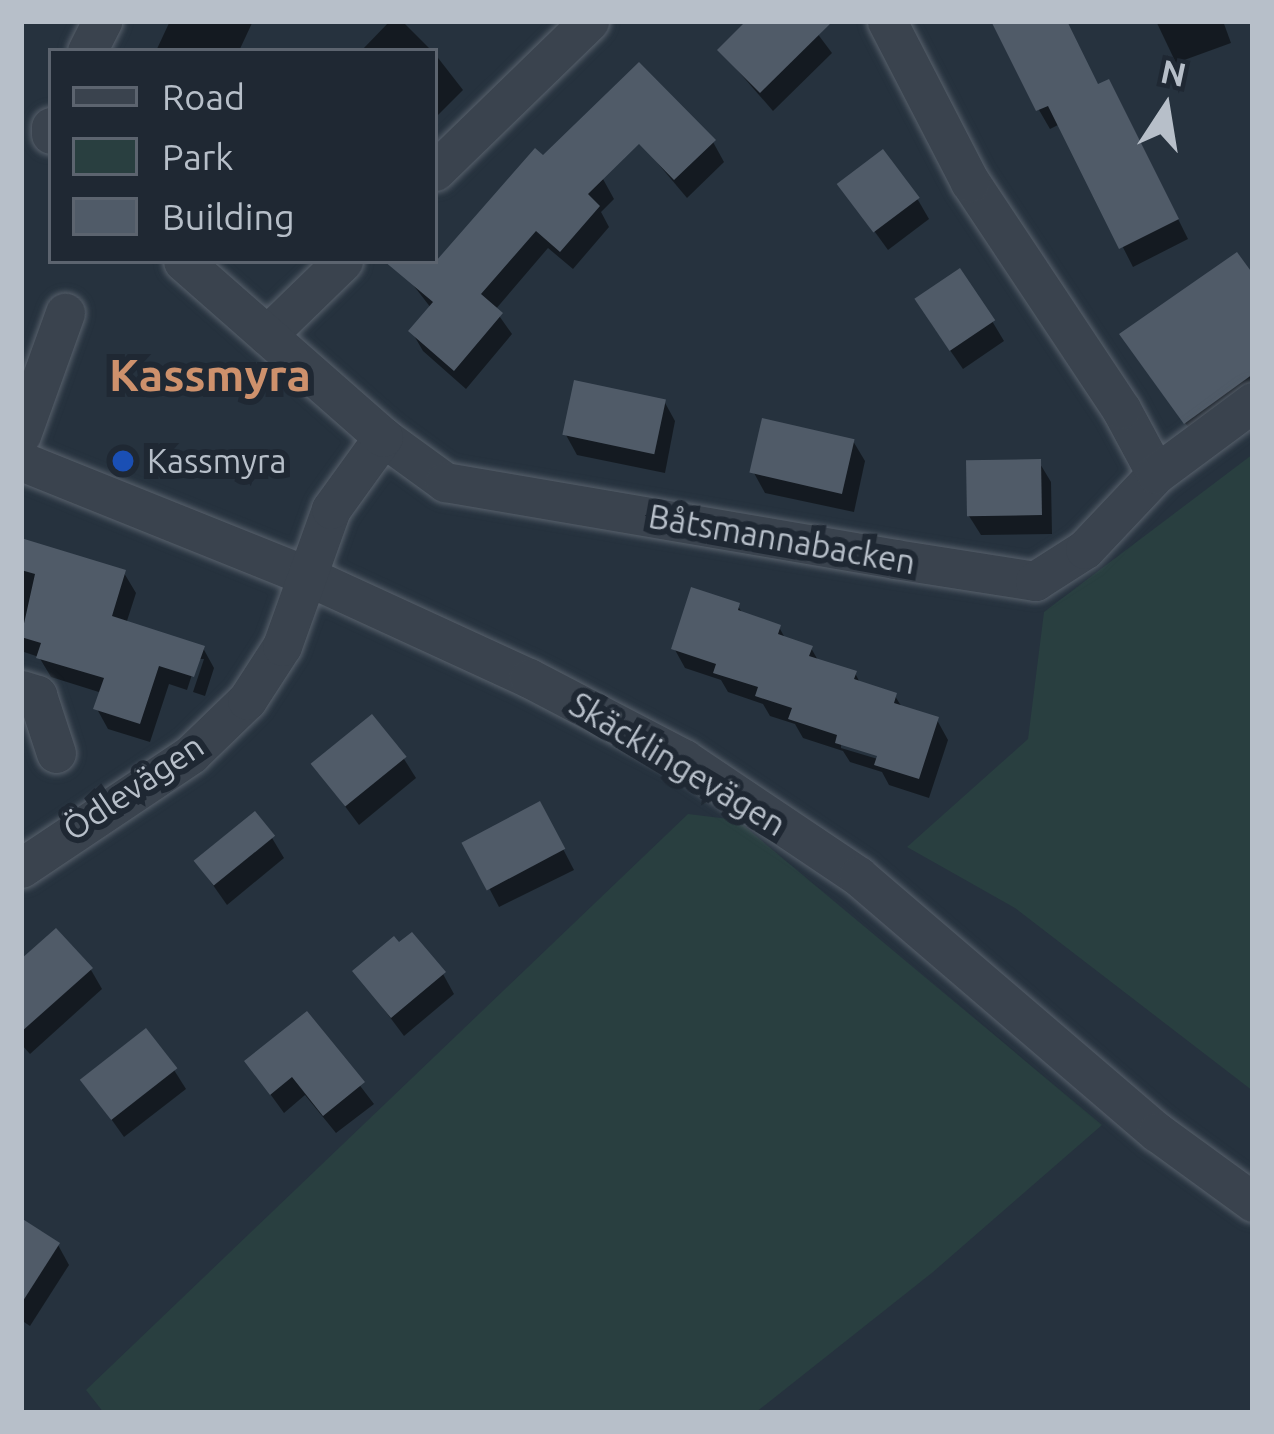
<!DOCTYPE html>
<meta charset="utf-8">
<style>
body{margin:0}
#map{position:relative;width:1274px;height:1434px;overflow:hidden;background:#26323e;font-family:Ubuntu,sans-serif}
div>[style]{position:absolute}
.green>*{inset:0;background:#293f40}
.shadow>*{inset:0;background:#0007}
.building>*{inset:0;background:#505b68;transform-origin:0 0}
.roads{filter:drop-shadow(0 0 3px #58616c) drop-shadow(0 0 3px #58616c)}
.minor>*{height:39px;margin:-19.5px;padding:0 19.5px;transform-origin:19.5px;border-radius:19.5px;background:#3a434e}
.dots>*{width:33px;height:33px;translate:-50% -50%;box-sizing:border-box;border:6px solid #1f2833;border-radius:50%}
span{translate:-50% -50%;white-space:nowrap;text-align:center;line-height:1.15;-webkit-text-stroke:12px #1f2833;paint-order:stroke}
.poi-label{font-size:33px;color:#b7bfc9}
.left{translate:0 -50%;text-align:left}
.street-label{font-size:33px;color:#b7bfc9}
.district-label{font-size:45px;color:#ce916c;font-weight:700}
.frame{position:absolute;inset:0;border:24px solid #b7bfc9;pointer-events:none}
.legend{position:absolute;left:48px;top:48px;width:390px;height:216px;box-sizing:border-box;background:#1f2833;border:3px solid #5c646f;margin:0;padding:15px 21px;list-style:none;font-size:36px;color:#b7bfc9}
.legend li{display:flex;align-items:center;gap:24px;height:60px}
.legend b{width:60px;border:3px solid #5c646f}
.north{position:absolute;left:1106px;top:48px;width:120px;height:120px;-webkit-text-stroke:9px #1f2833;paint-order:stroke;rotate:12deg;font-size:33px;font-weight:700;line-height:48px;text-align:center;color:#b7bfc9}
.north::after{content:'';display:block;margin:auto;width:42px;height:54px;background:#b7bfc9;clip-path:polygon(50% 0,100% 100%,50% 72%,0 100%)}
</style>
<div id="map">
<div class="green">
<div style="clip-path:polygon(1253px 454px,1253px 1091px,1015px 908px,907px 847px,1028px 739px,1044px 612px)"></div>
<div style="clip-path:polygon(688px 814px,737px 820px,1102px 1125px,933px 1272px,755px 1413px,104px 1413px,86px 1390px)"></div>
</div>
<div class="shadow">
<div style="clip-path:polygon(170px 21px,253px 21px,239px 51px,156px 51px)"></div>
<div style="clip-path:polygon(390px 21px,402px 21px,432px 51px,361px 51px)"></div>
<div style="clip-path:polygon(750px 21px,808px 21px,832px 53px,773px 111px,720px 50px)"></div>
<div style="clip-path:polygon(998px 21px,1065px 21px,1098px 88px,1120px 102px,1188px 239px,1133px 267px,1060px 124px,1050px 129px,1039px 110px)"></div>
<div style="clip-path:polygon(1156px 21px,1223px 21px,1231px 43px,1176px 63px)"></div>
<div style="clip-path:polygon(435px 54px,463px 90px,435px 118px)"></div>
<div style="clip-path:polygon(634px 135px,713px 142px,724px 162px,687px 198px)"></div>
<div style="clip-path:polygon(603px 179px,614px 199px,601px 212px,609px 227px,573px 269px,548px 248px,495px 310px,512px 334px,466px 389px,423px 351px,412px 332px,431px 308px,407px 277px,421px 261px,439px 263px)"></div>
<div style="clip-path:polygon(841px 185px,918px 200px,929px 219px,888px 250px)"></div>
<div style="clip-path:polygon(1253px 279px,1253px 385px,1191px 431px,1128px 344px)"></div>
<div style="clip-path:polygon(929px 320px,992px 321px,1004px 341px,963px 369px)"></div>
<div style="clip-path:polygon(664px 401px,675px 421px,665px 473px,577px 455px,566px 435px)"></div>
<div style="clip-path:polygon(853px 441px,865px 461px,854px 512px,765px 493px,754px 473px)"></div>
<div style="clip-path:polygon(1039px 462px,1051px 482px,1052px 534px,981px 535px,969px 516px)"></div>
<div style="clip-path:polygon(21px 540px,124px 573px,136px 593px,126px 624px,203px 648px,214px 668px,205px 696px,193px 692px,204px 659px,197px 659px,187px 690px,169px 684px,150px 742px,108px 729px,97px 709px,102px 693px,51px 677px,39px 657px,21px 651px)"></div>
<div style="clip-path:polygon(evenodd,738px 606px,744px 616px,779px 627px,786px 640px,811px 648px,819px 662px,855px 673px,861px 685px,895px 696px,903px 709px,937px 720px,948px 740px,929px 798px,889px 785px,882px 772px,850px 762px,843px 751px,803px 738px,795px 724px,770px 716px,763px 704px,728px 692px,721px 680px,685px 668px,674px 648px,738px 606px,841px 742px,892px 758px,891px 763px,841px 748px,841px 742px)"></div>
<div style="clip-path:polygon(404px 759px,416px 778px,359px 825px,314px 765px)"></div>
<div style="clip-path:polygon(550px 824px,574px 870px,499px 907px,465px 842px)"></div>
<div style="clip-path:polygon(272px 838px,284px 858px,227px 905px,196px 861px)"></div>
<div style="clip-path:polygon(21px 963px,91px 970px,102px 989px,30px 1054px,21px 1044px)"></div>
<div style="clip-path:polygon(356px 972px,443px 974px,454px 994px,404px 1036px)"></div>
<div style="clip-path:polygon(306px 1015px,374px 1104px,336px 1133px,305px 1095px,284px 1113px,247px 1062px)"></div>
<div style="clip-path:polygon(174px 1070px,186px 1089px,124px 1137px,84px 1081px)"></div>
<div style="clip-path:polygon(21px 1222px,58px 1245px,69px 1265px,30px 1326px,21px 1320px)"></div>
</div>
<div class="building">
<div style="clip-path:polygon(746px 21px,833px 21px,760px 93px,717px 50px)"></div>
<div style="clip-path:polygon(991px 21px,1067px 21px,1098px 84px,1109px 79px,1179px 219px,1119px 249px,1048px 106px,1036px 111px)"></div>
<div style="clip-path:polygon(639px 62px,716px 140px,674px 180px,639px 144px,588px 194px,600px 206px,560px 252px,536px 231px,481px 294px,503px 313px,454px 371px,408px 331px,433px 302px,384px 261px,436px 261px,535px 148px,543px 155px)"></div>
<div style="left:883px;top:149px;width:61px;height:58px;rotate:53deg"></div>
<div style="clip-path:polygon(1237px 252px,1253px 274px,1253px 374px,1184px 424px,1119px 334px)"></div>
<div style="left:960px;top:268px;width:63px;height:55px;rotate:56deg"></div>
<div style="left:574px;top:380px;width:94px;height:56px;rotate:12deg"></div>
<div style="left:762px;top:418px;width:95px;height:56px;rotate:13deg"></div>
<div style="left:1041px;top:459px;width:56px;height:75px;rotate:89deg"></div>
<div style="clip-path:polygon(21px 538px,126px 570px,112px 616px,205px 646px,194px 677px,159px 666px,140px 724px,93px 709px,104px 678px,36px 658px,41px 643px,21px 637px,35px 574px,21px 570px)"></div>
<div style="clip-path:polygon(691px 587px,740px 603px,738px 610px,781px 625px,778px 634px,813px 646px,809px 656px,857px 671px,854px 679px,897px 693px,894px 703px,939px 717px,919px 779px,874px 765px,877px 756px,835px 743px,837px 735px,788px 719px,792px 708px,755px 696px,758px 687px,713px 673px,716px 664px,671px 649px)"></div>
<div style="left:372px;top:714px;width:55px;height:79px;rotate:51deg"></div>
<div style="left:540px;top:801px;width:54px;height:89px;rotate:62deg"></div>
<div style="left:255px;top:811px;width:32px;height:79px;rotate:51deg"></div>
<div style="clip-path:polygon(56px 928px,93px 968px,21px 1032px,21px 959px)"></div>
<div style="clip-path:polygon(412px 932px,446px 972px,391px 1018px,352px 971px,394px 936px,399px 942px)"></div>
<div style="clip-path:polygon(307px 1011px,365px 1082px,323px 1116px,292px 1077px,270px 1095px,244px 1061px)"></div>
<div style="left:146px;top:1028px;width:51px;height:84px;rotate:52deg"></div>
<div style="clip-path:polygon(21px 1218px,60px 1243px,21px 1304px)"></div>
</div>
<div class="roads">
<div class="minor">
<div style="left:87px;top:51px;width:34px;rotate:-63deg"></div>
<div style="left:51px;top:127px;width:7px;rotate:90deg"></div>
<div style="left:435px;top:171px;width:215px;rotate:-44.2deg"></div>
<div style="left:267px;top:335px;width:106px;rotate:-44.2deg"></div>
<div style="left:21px;top:435px;width:130px;rotate:-70.2deg"></div>
<div style="left:383px;top:437px;width:77px;rotate:36deg"></div>
<div style="left:445px;top:482px;width:457px;rotate:9.7deg"></div>
<div style="left:895px;top:559px;width:142px;rotate:8.9deg"></div>
<div style="left:1035px;top:581px;width:59px;rotate:-32.6deg"></div>
<div style="left:1085px;top:549px;width:103px;rotate:-46.6deg"></div>
<div style="left:1156px;top:474px;width:74px;rotate:-118.3deg"></div>
<div style="left:1121px;top:409px;width:273px;rotate:-123.6deg"></div>
<div style="left:970px;top:182px;width:181px;rotate:-117.3deg"></div>
<div style="left:21px;top:461px;width:308px;rotate:21.9deg"></div>
<div style="left:307px;top:576px;width:244px;rotate:24.7deg"></div>
<div style="left:529px;top:678px;width:175px;rotate:27.6deg"></div>
<div style="left:684px;top:759px;width:210px;rotate:33.9deg"></div>
<div style="left:858px;top:876px;width:394px;rotate:40.6deg"></div>
<div style="left:1157px;top:1132px;width:119px;rotate:36.1deg"></div>
<div style="left:1156px;top:474px;width:121px;rotate:-36.6deg"></div>
<div style="left:21px;top:690px;width:17px;rotate:17deg"></div>
<div style="left:37px;top:695px;width:61px;rotate:71.9deg"></div>
<div style="left:21px;top:868px;width:205px;rotate:-33.8deg"></div>
<div style="left:191px;top:754px;width:78px;rotate:-44deg"></div>
<div style="left:247px;top:700px;width:64px;rotate:-57.1deg"></div>
<div style="left:282px;top:646px;width:145px;rotate:-70.3deg"></div>
<div style="left:331px;top:509px;width:89px;rotate:-54.2deg"></div>
<div style="left:383px;top:437px;width:266px;rotate:-138.7deg"></div>
</div>
</div>
<div class="dots">
<div style="left:123px;top:461px;background:#1a4fb4"></div>
</div>
<div class="poi-label">
<span class="left" style="left:147px;top:461px">Kassmyra</span>
</div>
<div class="street-label">
<span style="left:782px;top:539px;rotate:10deg">Båtsmannabacken</span>
<span style="left:678px;top:764px;rotate:31deg">Skäcklingevägen</span>
<span style="left:133px;top:787px;rotate:-34deg">Ödlevägen</span>
</div>
<div class="district-label">
<span style="left:210px;top:375px">Kassmyra</span>
</div>
<div class="frame"></div>
<ul class="legend">
<li><b style="height:15px;background:#3a434e"></b>Road</li>
<li><b style="height:33px;background:#293f40"></b>Park</li>
<li><b style="height:33px;background:#505b68"></b>Building</li>
</ul>
<div class="north">N</div>
</div>
